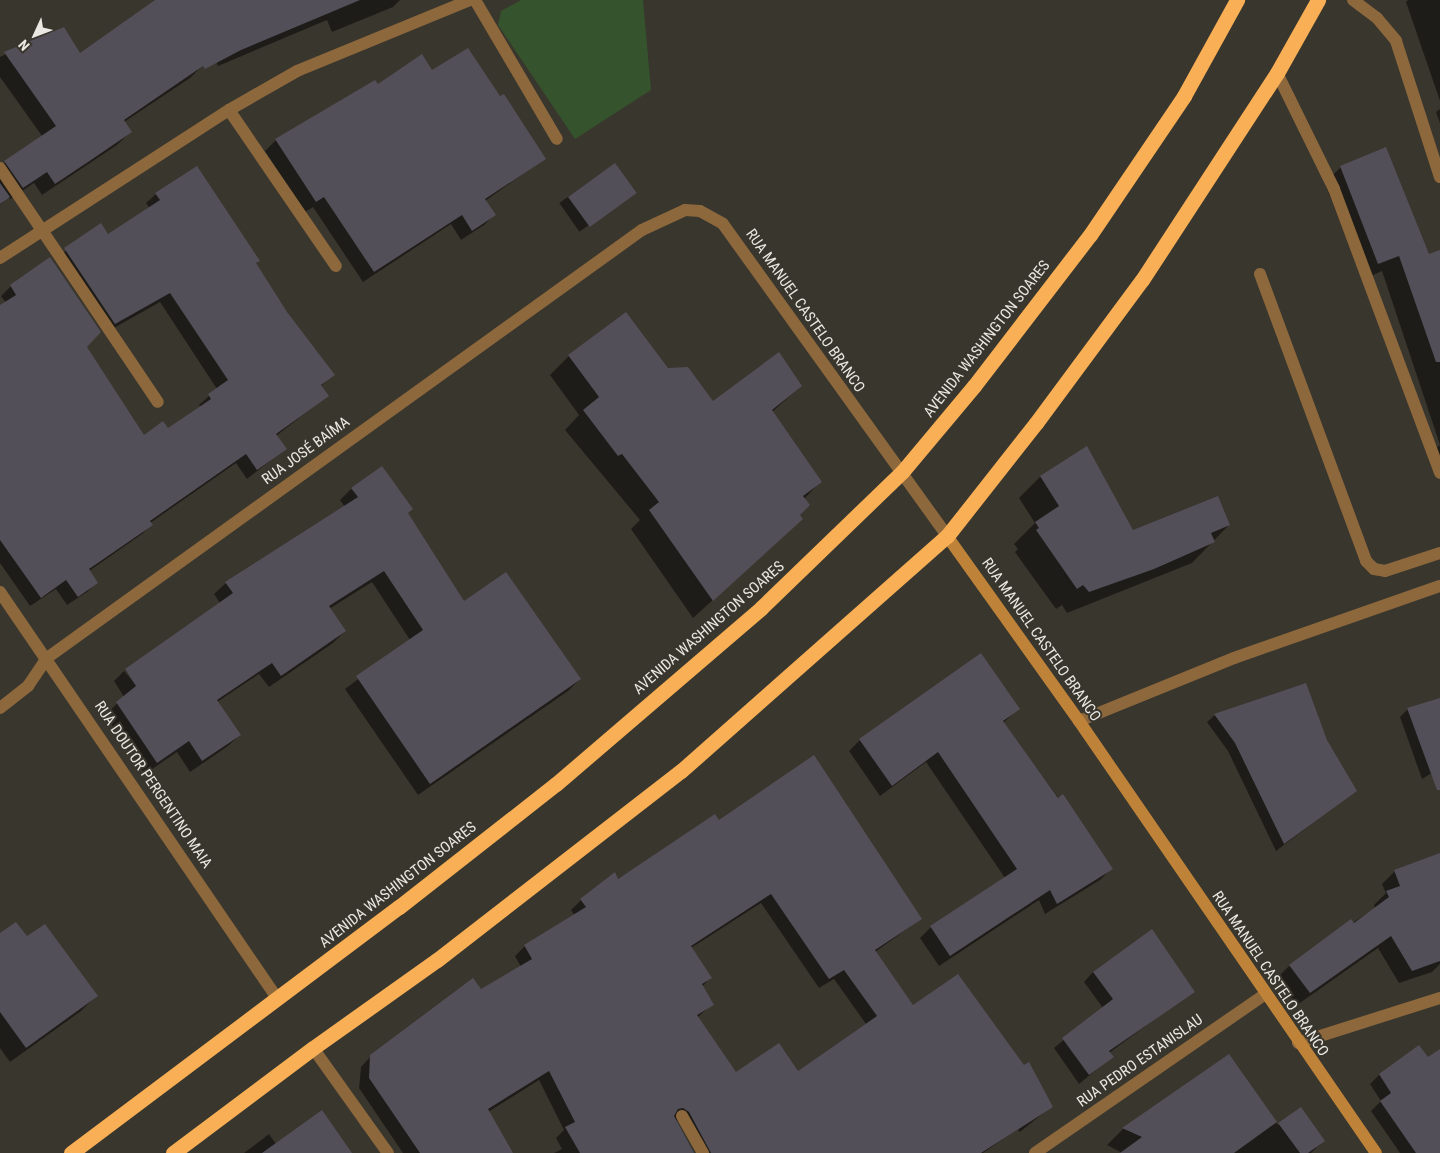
<!DOCTYPE html>
<meta charset="utf-8">
<style>
body{margin:0}
#map{position:relative;width:1440px;height:1153px;overflow:hidden;background:#39362d;font-family:"Roboto Condensed",sans-serif}
div>[style]{position:absolute}
.green>*{inset:0;background:#35532c}
.shadow>*{inset:0;background:#0007;transform-origin:0 0}
.building>*{inset:0;background:#524f59;transform-origin:0 0}
.lane>*{height:12px;margin:-6px;padding:0 6px;transform-origin:6px;border-radius:6px;background:#8d683d}
.street>*{height:12px;margin:-6px;padding:0 6px;transform-origin:6px;border-radius:6px;background:#8d683d}
.secondary>*{height:12px;margin:-6px;padding:0 6px;transform-origin:6px;border-radius:6px;background:#be8339}
.highway>*{height:15px;margin:-7.5px;padding:0 7.5px;transform-origin:7.5px;border-radius:7.5px;background:#f8af55}
span{translate:-50% -50%;white-space:nowrap;text-align:center;line-height:1.15;-webkit-text-stroke:4px #39362d;paint-order:stroke}
.street-label{font-size:15px;color:#eae8e2}
.north{position:absolute;left:10px;top:10px;width:50px;height:50px;-webkit-text-stroke:4px #39362d;paint-order:stroke;rotate:227deg;font-size:14px;font-weight:700;line-height:20px;text-align:center;color:#eae8e2}
.north::after{content:'';display:block;margin:auto;width:18px;height:22px;background:#eae8e2;clip-path:polygon(50% 0,100% 100%,50% 72%,0 100%)}
</style>
<div id="map">
<div class="green">
<div style="clip-path:polygon(521px 0,643px 0,651px 90px,575px 139px,498px 25px,501px 11px)"></div>
</div>
<div class="shadow">
<div style="clip-path:polygon(159px 0,202px 66px,190px 78px,124px 122px,130px 132px,117px 145px,42px 195px,34px 183px,10px 199px,8px 197px,0 205px,0 166px,42px 136px,0 77px,0 57px,63px 28px,80px 55px)"></div>
<div style="clip-path:polygon(193px 0,400px 0,393px 7px,332px 32px,327px 20px,218px 66px,191px 2px)"></div>
<div style="clip-path:polygon(1408px 0,1440px 0,1440px 101px,1406px 2px)"></div>
<div style="clip-path:polygon(431px 71px,500px 98px,544px 159px,485px 201px,494px 215px,484px 225px,461px 240px,451px 224px,363px 282px,313px 207px,305px 212px,265px 151px,276px 140px,377px 86px)"></div>
<div style="clip-path:polygon(1440px 109px,1440px 123px,1436px 112px)"></div>
<div style="left:615px;top:164px;width:35px;height:68px;rotate:55deg"></div>
<div style="clip-path:polygon(1341px 167px,1429px 255px,1440px 251px,1440px 470px,1433px 451px,1440px 445px,1382px 271px,1362px 280px,1325px 183px)"></div>
<div style="clip-path:polygon(156px 194px,259px 261px,255px 264px,286px 313px,333px 375px,321px 386px,327px 396px,276px 436px,285px 449px,247px 479px,236px 463px,150px 523px,151px 525px,142px 534px,89px 571px,96px 583px,87px 592px,67px 605px,56px 589px,30px 606px,0 563px,0 306px,6px 303px,1px 296px,11px 286px,85px 347px,143px 437px,168px 429px,200px 407px,199px 405px,217px 389px,160px 302px,105px 333px,55px 259px,101px 225px,107px 236px,150px 209px,146px 203px)"></div>
<div style="clip-path:polygon(626px 314px,667px 369px,713px 402px,801px 386px,772px 412px,820px 482px,804px 499px,799px 515px,782px 537px,693px 618px,631px 529px,640px 520px,565px 430px,579px 415px,550px 375px,569px 356px)"></div>
<div style="clip-path:polygon(1086px 448px,1133px 532px,1229px 525px,1192px 563px,1067px 613px,1062px 605px,1056px 609px,1015px 552px,1018px 549px,1014px 544px,1035px 523px,1019px 498px,1040px 477px)"></div>
<div style="clip-path:polygon(352px 488px,407px 514px,464px 603px,580px 679px,568px 691px,418px 795px,345px 689px,410px 640px,372px 582px,329px 609px,345px 631px,333px 643px,269px 687px,259px 674px,217px 702px,240px 735px,228px 746px,190px 772px,177px 752px,145px 774px,105px 715px,124px 697px,114px 681px,124px 671px,141px 691px,125px 670px,220px 603px,214px 594px,226px 583px,345px 507px,340px 500px)"></div>
<div style="clip-path:polygon(1440px 699px,1440px 768px,1422px 779px,1400px 717px,1408px 709px)"></div>
<div style="clip-path:polygon(1018px 709px,1003px 723px,1111px 869px,1100px 880px,1045px 914px,1039px 900px,939px 966px,920px 938px,931px 927px,1005px 878px,926px 762px,880px 796px,849px 751px,860px 740px)"></div>
<div style="clip-path:polygon(1215px 715px,1326px 740px,1355px 791px,1276px 851px,1228px 751px,1207px 722px)"></div>
<div style="clip-path:polygon(evenodd,719px 821px,921px 919px,875px 952px,912px 1007px,1052px 1106px,1020px 1132px,1017px 1129px,983px 1153px,697px 1153px,679px 1122px,672px 1117px,692px 1153px,554px 1153px,562px 1149px,556px 1138px,564px 1130px,539px 1080px,488px 1112px,511px 1153px,403px 1153px,359px 1088px,361px 1067px,371px 1056px,521px 967px,515px 956px,525px 946px,575px 916px,571px 910px,581px 900px,719px 821px,761px 903px,819px 988px,834px 979px,866px 1024px,797px 1072px,735px 1074px,697px 1018px,712px 1004px,702px 987px,710px 978px,691px 948px,761px 903px)"></div>
<div style="clip-path:polygon(1440px 854px,1440px 964px,1432px 972px,1399px 983px,1378px 948px,1297px 1005px,1277px 978px,1290px 965px,1375px 908px,1374px 905px,1386px 893px,1382px 884px,1395px 871px)"></div>
<div style="clip-path:polygon(0 935px,26px 938px,96px 996px,81px 1011px,10px 1062px,0 1048px)"></div>
<div style="clip-path:polygon(1093px 972px,1193px 991px,1109px 1053px,1112px 1057px,1079px 1084px,1054px 1048px,1103px 1008px,1084px 982px)"></div>
<div style="clip-path:polygon(1440px 1050px,1440px 1153px,1400px 1153px,1371px 1111px,1381px 1101px,1370px 1084px,1379px 1075px,1428px 1059px)"></div>
<div style="clip-path:polygon(1228px 1056px,1278px 1125px,1301px 1109px,1323px 1141px,1311px 1153px,1122px 1153px,1107px 1145px,1123px 1129px)"></div>
<div style="clip-path:polygon(269px 1134px,276px 1144px,351px 1153px,244px 1153px)"></div>
</div>
<div class="building">
<div style="clip-path:polygon(155px 0,360px 0,241px 50px,205px 69px,203px 66px,124px 120px,132px 132px,91px 160px,55px 184px,47px 172px,23px 188px,4px 161px,56px 126px,4px 52px,64px 27px,80px 53px)"></div>
<div style="clip-path:polygon(468px 48px,500px 96px,504px 94px,546px 159px,485px 199px,496px 215px,472px 231px,462px 215px,374px 272px,324px 197px,316px 202px,275px 139px,375px 80px,378px 84px,422px 54px,432px 70px)"></div>
<div style="clip-path:polygon(1386px 147px,1429px 254px,1440px 250px,1440px 362px,1436px 362px,1399px 256px,1378px 264px,1340px 166px)"></div>
<div style="left:615px;top:163px;width:37px;height:58px;rotate:54deg"></div>
<div style="clip-path:polygon(197px 166px,260px 261px,256px 263px,287px 312px,335px 375px,321px 385px,329px 396px,276px 434px,287px 449px,257px 470px,246px 454px,150px 521px,153px 525px,89px 569px,98px 583px,78px 597px,66px 580px,41px 598px,0 540px,0 305px,16px 295px,10px 285px,50px 257px,101px 332px,87px 347px,144px 435px,163px 421px,168px 428px,211px 399px,208px 394px,228px 380px,170px 293px,115px 324px,64px 248px,101px 223px,108px 234px,160px 200px,155px 193px)"></div>
<div style="clip-path:polygon(0 183px,10px 197px,0 204px)"></div>
<div style="clip-path:polygon(626px 312px,668px 368px,688px 367px,713px 401px,779px 352px,802px 386px,772px 410px,822px 482px,803px 496px,810px 505px,800px 515px,803px 519px,713px 601px,649px 510px,659px 502px,622px 454px,618px 456px,583px 410px,599px 397px,568px 355px)"></div>
<div style="clip-path:polygon(1087px 446px,1133px 530px,1218px 496px,1230px 525px,1211px 533px,1215px 542px,1154px 569px,1089px 592px,1083px 585px,1077px 589px,1036px 530px,1039px 528px,1035px 522px,1059px 506px,1040px 476px)"></div>
<div style="clip-path:polygon(382px 466px,413px 509px,408px 513px,464px 601px,506px 572px,581px 679px,430px 784px,356px 676px,423px 630px,384px 571px,329px 606px,346px 631px,281px 676px,272px 663px,217px 700px,241px 735px,202px 761px,189px 741px,157px 763px,116px 702px,136px 686px,125px 669px,233px 593px,225px 582px,358px 497px,351px 488px)"></div>
<div style="clip-path:polygon(981px 653px,1020px 709px,1003px 721px,1058px 798px,1063px 794px,1113px 869px,1057px 904px,1050px 890px,950px 956px,930px 926px,1017px 869px,938px 752px,892px 786px,859px 739px)"></div>
<div style="clip-path:polygon(1306px 683px,1327px 740px,1357px 791px,1284px 844px,1235px 743px,1214px 714px)"></div>
<div style="clip-path:polygon(1440px 698px,1440px 790px,1437px 790px,1407px 708px)"></div>
<div style="clip-path:polygon(evenodd,814px 755px,922px 919px,875px 950px,913px 1005px,958px 974px,1024px 1065px,1029px 1062px,1053px 1107px,981px 1153px,711px 1153px,689px 1112px,683px 1108px,678px 1109px,674px 1116px,694px 1153px,580px 1153px,565px 1127px,575px 1122px,549px 1071px,488px 1109px,513px 1153px,420px 1153px,369px 1078px,370px 1055px,473px 978px,481px 989px,532px 959px,524px 945px,586px 907px,580px 899px,615px 872px,618px 879px,715px 814px,719px 820px,814px 755px,771px 894px,829px 979px,844px 970px,877px 1016px,798px 1071px,779px 1043px,736px 1072px,697px 1015px,714px 1005px,702px 984px,712px 978px,691px 946px,771px 894px)"></div>
<div style="clip-path:polygon(1440px 853px,1440px 961px,1412px 971px,1391px 936px,1310px 993px,1289px 965px,1351px 919px,1354px 923px,1389px 897px,1386px 891px,1400px 886px,1394px 870px)"></div>
<div style="clip-path:polygon(16px 922px,27px 936px,45px 924px,98px 996px,26px 1048px,0 1012px,0 933px)"></div>
<div style="clip-path:polygon(1152px 929px,1195px 992px,1109px 1051px,1114px 1057px,1089px 1075px,1062px 1038px,1113px 999px,1093px 972px)"></div>
<div style="clip-path:polygon(1419px 1045px,1428px 1057px,1440px 1049px,1440px 1153px,1416px 1153px,1380px 1101px,1391px 1093px,1379px 1074px)"></div>
<div style="clip-path:polygon(1229px 1054px,1277px 1122px,1234px 1153px,1120px 1153px,1142px 1137px,1122px 1128px)"></div>
<div style="clip-path:polygon(1301px 1107px,1325px 1141px,1308px 1153px,1300px 1153px,1278px 1123px)"></div>
<div style="clip-path:polygon(322px 1110px,352px 1153px,262px 1153px)"></div>
</div>
<div class="lane">
<div style="left:1353px;top:0;width:30px;rotate:37deg"></div>
<div style="left:1377px;top:18px;width:30px;rotate:50deg"></div>
<div style="left:1396px;top:41px;width:143px;rotate:72.1deg"></div>
<div style="left:1277px;top:73px;width:129px;rotate:63.8deg"></div>
<div style="left:1334px;top:189px;width:303px;rotate:69.5deg"></div>
<div style="left:1260px;top:274px;width:306px;rotate:69.7deg"></div>
<div style="left:1366px;top:561px;width:11px;rotate:45deg"></div>
<div style="left:1374px;top:569px;width:11px;rotate:10deg"></div>
<div style="left:1385px;top:571px;width:58px;rotate:-18.1deg"></div>
</div>
<div class="street">
<div style="left:475px;top:0;width:161px;rotate:59.5deg"></div>
<div style="left:229px;top:110px;width:189px;rotate:55.6deg"></div>
<div style="left:0;top:168px;width:282px;rotate:56deg"></div>
<div style="left:0;top:258px;width:273px;rotate:-32.9deg"></div>
<div style="left:229px;top:110px;width:78px;rotate:-29.8deg"></div>
<div style="left:297px;top:71px;width:187px;rotate:-22.3deg"></div>
<div style="left:0;top:592px;width:491px;rotate:55.7deg"></div>
<div style="left:0;top:708px;width:36px;rotate:-38deg"></div>
<div style="left:28px;top:686px;width:34px;rotate:-56deg"></div>
<div style="left:47px;top:658px;width:733px;rotate:-35.73deg"></div>
<div style="left:642px;top:230px;width:47px;rotate:-24.9deg"></div>
<div style="left:685px;top:210px;width:15px;rotate:4deg"></div>
<div style="left:700px;top:211px;width:26px;rotate:29deg"></div>
<div style="left:723px;top:224px;width:384px;rotate:54.3deg"></div>
<div style="left:1079px;top:721px;width:167px;rotate:-22.1deg"></div>
<div style="left:1234px;top:658px;width:218px;rotate:-19.3deg"></div>
<div style="left:1298px;top:1043px;width:149px;rotate:-17.6deg"></div>
<div style="left:313px;top:1048px;width:129px;rotate:54.5deg"></div>
<div style="left:682px;top:1116px;width:43px;rotate:60.4deg"></div>
<div style="left:1035px;top:1153px;width:278px;rotate:-34.6deg"></div>
</div>
<div class="secondary">
<div style="left:947px;top:536px;width:227px;rotate:54.5deg"></div>
<div style="left:1079px;top:721px;width:524px;rotate:55.49deg"></div>
</div>
<div class="highway">
<div style="left:71px;top:1153px;width:410px;rotate:-36.9deg"></div>
<div style="left:399px;top:907px;width:199px;rotate:-38.1deg"></div>
<div style="left:556px;top:784px;width:270px;rotate:-40.6deg"></div>
<div style="left:761px;top:608px;width:196px;rotate:-44deg"></div>
<div style="left:902px;top:472px;width:112px;rotate:-50.1deg"></div>
<div style="left:974px;top:386px;width:190px;rotate:-52.5deg"></div>
<div style="left:1090px;top:235px;width:168px;rotate:-55.9deg"></div>
<div style="left:1184px;top:96px;width:110px;rotate:-61.1deg"></div>
<div style="left:173px;top:1153px;width:175px;rotate:-36.9deg"></div>
<div style="left:313px;top:1048px;width:152px;rotate:-35.4deg"></div>
<div style="left:437px;top:960px;width:309px;rotate:-37.8deg"></div>
<div style="left:681px;top:771px;width:355px;rotate:-41.5deg"></div>
<div style="left:947px;top:536px;width:144px;rotate:-51.8deg"></div>
<div style="left:1036px;top:423px;width:178px;rotate:-53.5deg"></div>
<div style="left:1142px;top:280px;width:247px;rotate:-56.9deg"></div>
<div style="left:1277px;top:73px;width:84px;rotate:-60.7deg"></div>
</div>
<div class="street-label">
<span style="left:805px;top:311px;rotate:55deg">RUA MANUEL CASTELO BRANCO</span>
<span style="left:987px;top:339px;rotate:-52deg">AVENIDA WASHINGTON SOARES</span>
<span style="left:306px;top:451px;rotate:-36deg">RUA JOSÉ BAÍMA</span>
<span style="left:709px;top:628px;rotate:-41deg">AVENIDA WASHINGTON SOARES</span>
<span style="left:1041px;top:640px;rotate:55deg">RUA MANUEL CASTELO BRANCO</span>
<span style="left:153px;top:785px;rotate:56deg">RUA DOUTOR PERGENTINO MAIA</span>
<span style="left:398px;top:885px;rotate:-38deg">AVENIDA WASHINGTON SOARES</span>
<span style="left:1270px;top:974px;rotate:56deg">RUA MANUEL CASTELO BRANCO</span>
<span style="left:1140px;top:1061px;rotate:-35deg">RUA PEDRO ESTANISLAU</span>
</div>
<div class="north">N</div>
</div>
